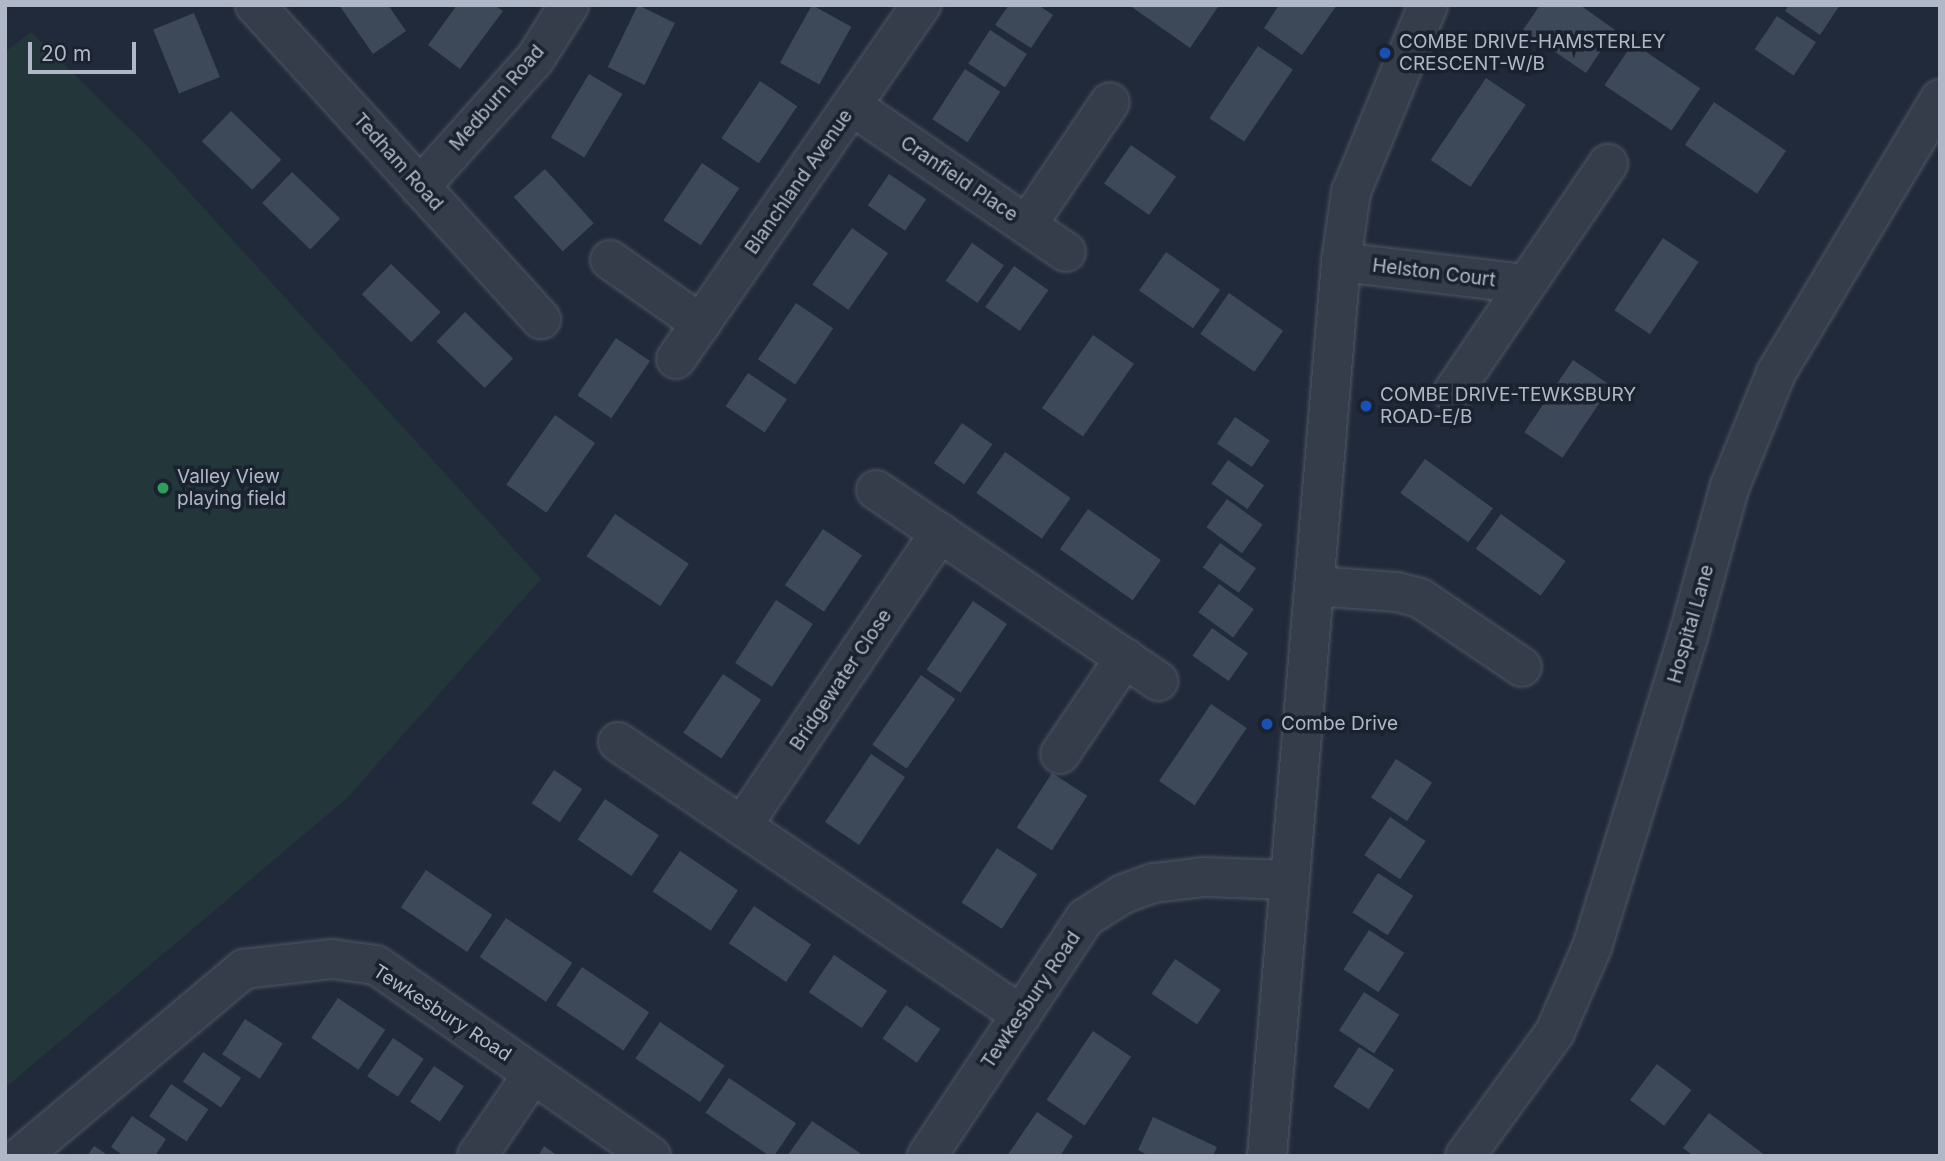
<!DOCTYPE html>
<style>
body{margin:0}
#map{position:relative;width:1945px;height:1161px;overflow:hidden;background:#212a3a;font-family:Inter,sans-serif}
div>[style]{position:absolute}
.green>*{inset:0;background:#23373b}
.building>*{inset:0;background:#3d4859;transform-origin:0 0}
.roads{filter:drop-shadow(0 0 2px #505765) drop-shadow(0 0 2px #505765)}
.minor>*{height:38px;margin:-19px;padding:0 19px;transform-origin:19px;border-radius:19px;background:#353c4a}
.dots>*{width:19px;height:19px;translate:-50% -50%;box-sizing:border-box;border:4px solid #1a222f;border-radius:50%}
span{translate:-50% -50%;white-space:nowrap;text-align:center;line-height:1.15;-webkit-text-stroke:7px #1a222f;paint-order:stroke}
.poi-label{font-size:19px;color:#b0b7c6}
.left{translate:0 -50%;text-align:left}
.street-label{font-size:19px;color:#b0b7c6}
.frame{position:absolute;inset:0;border:7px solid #b0b7c6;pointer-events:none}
.scale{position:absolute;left:28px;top:42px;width:108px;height:32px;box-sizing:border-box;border:4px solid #b0b7c6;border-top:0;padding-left:9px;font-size:21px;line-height:24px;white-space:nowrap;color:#b0b7c6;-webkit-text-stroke:5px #1a222f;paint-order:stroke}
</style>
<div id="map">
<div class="green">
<div style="clip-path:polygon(31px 32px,149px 148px,541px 579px,347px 798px,5px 1088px,5px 52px)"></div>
</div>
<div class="building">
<div style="clip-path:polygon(339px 5px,388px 5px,406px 31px,373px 54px)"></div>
<div style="clip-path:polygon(457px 5px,494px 5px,503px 11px,460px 69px,428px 45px)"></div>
<div style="left:638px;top:5px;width:41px;height:69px;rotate:26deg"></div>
<div style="left:812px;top:5px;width:45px;height:66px;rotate:29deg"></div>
<div style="clip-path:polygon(1009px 5px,1038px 5px,1053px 15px,1031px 48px,995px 25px)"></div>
<div style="clip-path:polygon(1129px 5px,1215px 5px,1218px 7px,1190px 48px)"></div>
<div style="clip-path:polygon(1279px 5px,1337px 5px,1302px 55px,1264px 28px)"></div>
<div style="clip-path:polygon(1540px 5px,1580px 5px,1615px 30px,1586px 73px,1523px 30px)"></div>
<div style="clip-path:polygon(1789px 5px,1840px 5px,1820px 35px,1785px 11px)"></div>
<div style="left:194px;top:13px;width:69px;height:44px;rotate:68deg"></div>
<div style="left:1777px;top:16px;width:47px;height:40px;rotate:34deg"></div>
<div style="left:990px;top:30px;width:44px;height:40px;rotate:33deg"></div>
<div style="left:1633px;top:43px;width:81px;height:51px;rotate:34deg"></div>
<div style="left:1258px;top:46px;width:42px;height:87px;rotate:34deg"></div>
<div style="left:965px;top:69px;width:42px;height:60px;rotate:33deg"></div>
<div style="left:589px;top:74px;width:39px;height:74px;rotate:31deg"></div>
<div style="left:1486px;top:78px;width:48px;height:99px;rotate:34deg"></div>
<div style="left:760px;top:81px;width:45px;height:69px;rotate:34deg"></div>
<div style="left:1714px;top:102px;width:87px;height:52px;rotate:34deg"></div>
<div style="left:231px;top:111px;width:70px;height:42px;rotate:44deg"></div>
<div style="left:1131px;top:145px;width:55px;height:47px;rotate:35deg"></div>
<div style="left:702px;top:163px;width:45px;height:69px;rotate:34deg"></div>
<div style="left:545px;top:169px;width:73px;height:42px;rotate:48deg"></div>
<div style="left:292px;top:172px;width:67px;height:43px;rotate:44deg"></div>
<div style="left:889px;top:174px;width:45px;height:38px;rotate:34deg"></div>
<div style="left:852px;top:228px;width:44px;height:69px;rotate:35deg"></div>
<div style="left:1663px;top:238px;width:43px;height:87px;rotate:34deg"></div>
<div style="left:972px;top:243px;width:39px;height:46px;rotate:35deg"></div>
<div style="left:1166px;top:252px;width:66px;height:47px;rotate:35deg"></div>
<div style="left:391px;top:264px;width:69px;height:42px;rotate:44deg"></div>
<div style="left:1014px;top:266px;width:42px;height:50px;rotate:35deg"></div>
<div style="left:1229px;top:293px;width:66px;height:50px;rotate:35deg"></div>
<div style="left:796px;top:303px;width:45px;height:68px;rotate:34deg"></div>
<div style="left:465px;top:312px;width:67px;height:41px;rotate:44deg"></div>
<div style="left:1093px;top:335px;width:50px;height:89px;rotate:35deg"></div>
<div style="left:616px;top:338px;width:41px;height:69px;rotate:34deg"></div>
<div style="left:1573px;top:360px;width:46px;height:87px;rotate:34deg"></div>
<div style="left:748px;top:373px;width:47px;height:40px;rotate:34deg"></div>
<div style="left:555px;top:415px;width:49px;height:85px;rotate:35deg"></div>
<div style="left:1235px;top:417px;width:42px;height:32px;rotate:34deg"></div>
<div style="left:962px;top:423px;width:37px;height:49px;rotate:35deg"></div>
<div style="left:1005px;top:452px;width:80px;height:50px;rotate:35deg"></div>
<div style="left:1425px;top:459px;width:84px;height:42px;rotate:36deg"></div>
<div style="left:1228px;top:460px;width:44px;height:29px;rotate:35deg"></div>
<div style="left:1227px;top:499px;width:44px;height:35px;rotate:36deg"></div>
<div style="left:1088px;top:509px;width:89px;height:49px;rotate:35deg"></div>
<div style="left:615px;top:514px;width:89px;height:51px;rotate:34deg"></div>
<div style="left:1501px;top:514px;width:80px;height:43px;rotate:36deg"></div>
<div style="left:823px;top:529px;width:47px;height:68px;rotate:34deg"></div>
<div style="left:1220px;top:543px;width:44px;height:30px;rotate:35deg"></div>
<div style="left:1219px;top:584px;width:43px;height:35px;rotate:36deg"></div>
<div style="left:776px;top:600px;width:44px;height:75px;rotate:33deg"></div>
<div style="left:973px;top:601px;width:41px;height:83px;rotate:34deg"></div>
<div style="left:1212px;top:628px;width:44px;height:34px;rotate:35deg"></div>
<div style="left:723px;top:674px;width:46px;height:71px;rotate:34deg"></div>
<div style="left:921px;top:675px;width:42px;height:85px;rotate:35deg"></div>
<div style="left:1211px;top:704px;width:43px;height:93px;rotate:34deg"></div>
<div style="left:871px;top:754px;width:41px;height:82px;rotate:34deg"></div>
<div style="left:1396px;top:759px;width:43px;height:46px;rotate:33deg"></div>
<div style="left:554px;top:770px;width:34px;height:40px;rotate:34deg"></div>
<div style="left:1052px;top:773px;width:42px;height:65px;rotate:33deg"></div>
<div style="left:605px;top:799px;width:65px;height:49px;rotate:34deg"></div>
<div style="left:1390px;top:817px;width:43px;height:46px;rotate:34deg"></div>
<div style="left:997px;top:848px;width:48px;height:65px;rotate:33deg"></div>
<div style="left:680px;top:851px;width:70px;height:49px;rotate:34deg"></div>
<div style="left:426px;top:870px;width:80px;height:45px;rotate:34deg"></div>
<div style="left:1378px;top:873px;width:42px;height:47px;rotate:33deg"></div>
<div style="left:754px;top:906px;width:69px;height:45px;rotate:34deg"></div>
<div style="left:506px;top:918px;width:80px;height:47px;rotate:34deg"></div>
<div style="left:1369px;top:930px;width:42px;height:47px;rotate:33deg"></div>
<div style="left:834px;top:955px;width:64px;height:45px;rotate:34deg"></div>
<div style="left:1175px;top:959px;width:55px;height:42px;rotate:34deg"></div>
<div style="left:582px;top:967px;width:81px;height:46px;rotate:34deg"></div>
<div style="left:1364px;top:992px;width:42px;height:46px;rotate:33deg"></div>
<div style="left:338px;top:998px;width:57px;height:48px;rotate:34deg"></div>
<div style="left:906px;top:1005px;width:42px;height:41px;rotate:35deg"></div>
<div style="left:245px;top:1019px;width:45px;height:42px;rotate:33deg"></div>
<div style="left:660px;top:1022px;width:78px;height:44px;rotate:34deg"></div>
<div style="left:1093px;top:1031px;width:46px;height:83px;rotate:34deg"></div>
<div style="left:393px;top:1038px;width:37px;height:46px;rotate:34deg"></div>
<div style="left:1359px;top:1047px;width:42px;height:47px;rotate:33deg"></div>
<div style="left:203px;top:1052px;width:46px;height:36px;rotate:34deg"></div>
<div style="left:1657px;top:1064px;width:43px;height:45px;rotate:37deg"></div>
<div style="left:434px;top:1066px;width:36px;height:43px;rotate:34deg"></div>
<div style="left:729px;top:1078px;width:81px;height:42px;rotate:34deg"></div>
<div style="left:171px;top:1084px;width:45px;height:39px;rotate:34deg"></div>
<div style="clip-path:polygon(1037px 1112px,1073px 1136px,1060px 1156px,1007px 1156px)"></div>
<div style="clip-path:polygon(1709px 1113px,1766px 1156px,1693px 1156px,1683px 1148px)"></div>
<div style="clip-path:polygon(132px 1116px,166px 1139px,155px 1156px,124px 1156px,111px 1147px)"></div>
<div style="clip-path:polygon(1153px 1117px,1217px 1147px,1213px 1156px,1149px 1156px,1138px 1150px)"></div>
<div style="clip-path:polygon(812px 1121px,860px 1153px,858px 1156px,787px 1156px)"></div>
<div style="clip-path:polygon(94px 1146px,109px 1156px,87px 1156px)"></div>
<div style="clip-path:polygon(544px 1146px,558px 1156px,538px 1156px)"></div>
</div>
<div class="roads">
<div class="minor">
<div style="left:255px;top:5px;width:425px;rotate:47.7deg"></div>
<div style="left:852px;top:106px;width:259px;rotate:34.3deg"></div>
<div style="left:420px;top:187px;width:172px;rotate:-48.1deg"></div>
<div style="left:535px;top:59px;width:64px;rotate:-57.8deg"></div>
<div style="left:1027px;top:225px;width:148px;rotate:-56deg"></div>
<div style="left:610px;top:260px;width:111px;rotate:35.1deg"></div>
<div style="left:1341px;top:262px;width:186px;rotate:6.8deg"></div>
<div style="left:676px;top:359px;width:431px;rotate:-55.3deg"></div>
<div style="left:1453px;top:392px;width:276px;rotate:-55.8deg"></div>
<div style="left:876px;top:490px;width:341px;rotate:34.1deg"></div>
<div style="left:1314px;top:586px;width:83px;rotate:4.1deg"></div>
<div style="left:1397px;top:592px;width:24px;rotate:15deg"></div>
<div style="left:1420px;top:598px;width:123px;rotate:34.1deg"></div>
<div style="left:618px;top:742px;width:487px;rotate:34.1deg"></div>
<div style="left:1060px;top:754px;width:116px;rotate:-55.9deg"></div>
<div style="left:742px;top:826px;width:354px;rotate:-56deg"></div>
<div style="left:21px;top:1156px;width:291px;rotate:-40deg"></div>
<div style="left:244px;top:969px;width:89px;rotate:-6.5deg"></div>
<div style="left:332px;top:959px;width:44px;rotate:7.8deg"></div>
<div style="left:376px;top:965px;width:335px;rotate:34.8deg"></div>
<div style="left:477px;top:1156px;width:99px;rotate:-55.7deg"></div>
<div style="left:927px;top:1156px;width:286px;rotate:-56.4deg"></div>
<div style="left:1085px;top:918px;width:45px;rotate:-32.3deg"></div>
<div style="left:1123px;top:894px;width:33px;rotate:-20deg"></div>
<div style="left:1154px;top:883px;width:49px;rotate:-7deg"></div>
<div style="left:1203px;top:877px;width:87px;rotate:2deg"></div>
<div style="left:1267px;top:1156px;width:897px;rotate:-85.27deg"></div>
<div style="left:1341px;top:262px;width:71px;rotate:-81.9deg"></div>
<div style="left:1351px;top:192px;width:202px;rotate:-67.6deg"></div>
<div style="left:1465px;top:1156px;width:153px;rotate:-54deg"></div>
<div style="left:1555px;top:1032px;width:93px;rotate:-66.5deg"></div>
<div style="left:1592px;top:947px;width:325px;rotate:-72.8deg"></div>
<div style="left:1688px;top:637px;width:157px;rotate:-74.5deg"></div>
<div style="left:1730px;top:486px;width:122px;rotate:-67.8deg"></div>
<div style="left:1776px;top:373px;width:319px;rotate:-59.1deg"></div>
</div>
</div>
<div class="dots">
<div style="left:1385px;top:53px;background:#1a4fb4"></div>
<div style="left:1366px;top:406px;background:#1a4fb4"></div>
<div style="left:163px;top:488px;background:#2e9e5b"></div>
<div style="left:1267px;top:724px;background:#1a4fb4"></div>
</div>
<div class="poi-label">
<span class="left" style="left:1399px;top:53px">COMBE DRIVE-HAMSTERLEY<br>CRESCENT-W/B</span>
<span class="left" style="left:1380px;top:406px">COMBE DRIVE-TEWKSBURY<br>ROAD-E/B</span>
<span class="left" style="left:177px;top:488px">Valley View<br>playing field</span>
<span class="left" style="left:1281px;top:724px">Combe Drive</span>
</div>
<div class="street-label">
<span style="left:497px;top:98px;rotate:-49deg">Medburn Road</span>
<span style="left:398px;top:162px;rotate:48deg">Tedham Road</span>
<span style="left:959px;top:179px;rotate:34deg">Cranfield Place</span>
<span style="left:799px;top:182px;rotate:-55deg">Blanchland Avenue</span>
<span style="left:1434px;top:273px;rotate:7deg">Helston Court</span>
<span style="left:1691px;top:624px;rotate:-74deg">Hospital Lane</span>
<span style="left:841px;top:680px;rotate:-56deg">Bridgewater Close</span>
<span style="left:1031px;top:1000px;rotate:-56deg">Tewkesbury Road</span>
<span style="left:442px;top:1013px;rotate:33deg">Tewkesbury Road</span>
</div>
<div class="frame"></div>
<div class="scale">20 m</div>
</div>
